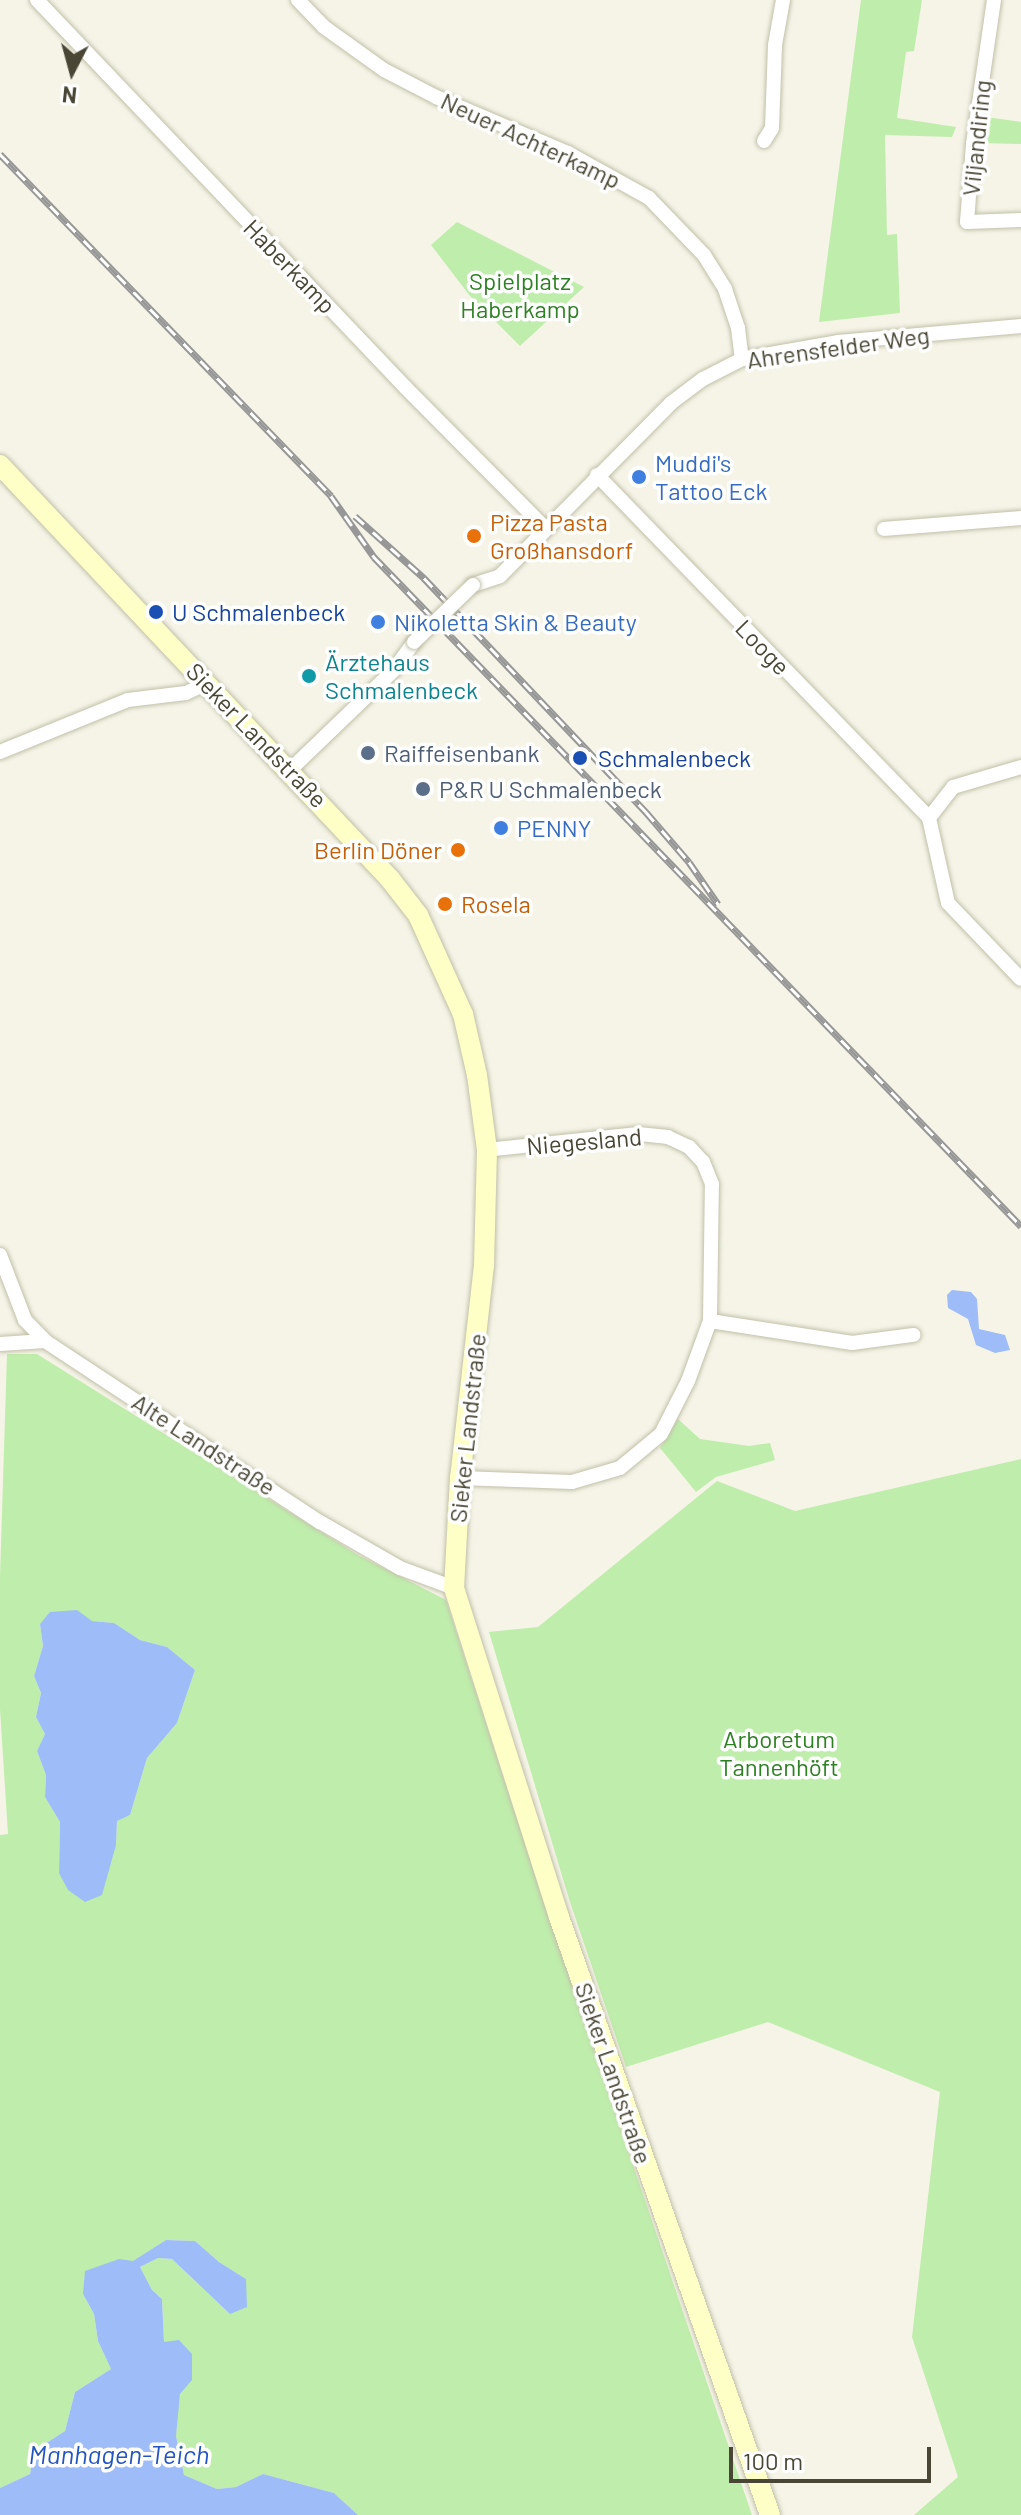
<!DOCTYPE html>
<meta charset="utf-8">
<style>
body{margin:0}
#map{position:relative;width:1021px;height:2515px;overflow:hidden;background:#f5f4e7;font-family:Barlow,sans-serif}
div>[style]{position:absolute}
.green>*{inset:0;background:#bfedac}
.water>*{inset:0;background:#9ebcf7}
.roads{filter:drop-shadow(0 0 2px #c2c0a9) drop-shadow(0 0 2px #c2c0a9)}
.street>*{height:14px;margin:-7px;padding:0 7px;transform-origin:7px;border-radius:7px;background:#fff}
.secondary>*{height:20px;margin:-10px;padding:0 10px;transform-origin:10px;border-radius:10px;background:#feffc7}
.rail>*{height:7px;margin-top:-3.5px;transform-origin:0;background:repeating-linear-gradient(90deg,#fff 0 12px,#979797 0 24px);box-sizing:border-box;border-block:2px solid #979797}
.bridges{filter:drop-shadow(0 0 2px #c2c0a9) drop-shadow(0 0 2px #c2c0a9)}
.street-bridge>*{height:14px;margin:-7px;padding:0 7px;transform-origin:7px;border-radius:7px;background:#fff}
.dots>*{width:22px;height:22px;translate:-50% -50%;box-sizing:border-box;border:4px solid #fff;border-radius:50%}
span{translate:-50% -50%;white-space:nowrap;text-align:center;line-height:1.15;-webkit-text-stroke:7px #fff;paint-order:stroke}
.street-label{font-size:24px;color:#494635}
.park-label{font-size:24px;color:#2e8122}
.shop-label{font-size:24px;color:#366cbe}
.left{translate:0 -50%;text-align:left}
.food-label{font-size:24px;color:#c56008}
.right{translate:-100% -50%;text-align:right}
.transit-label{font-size:24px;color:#164399}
.culture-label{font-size:24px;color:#0d838f}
.service-label{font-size:24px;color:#4e5e75}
.water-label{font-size:26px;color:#2355c0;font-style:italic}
.north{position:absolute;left:32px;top:32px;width:80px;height:80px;-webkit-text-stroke:6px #fff;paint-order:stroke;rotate:186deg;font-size:22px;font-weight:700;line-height:32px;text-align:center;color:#494635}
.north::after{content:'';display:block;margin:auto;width:28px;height:36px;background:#494635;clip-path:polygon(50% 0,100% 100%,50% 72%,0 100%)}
.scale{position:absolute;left:729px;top:2447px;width:202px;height:36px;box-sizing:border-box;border:4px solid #494635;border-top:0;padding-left:10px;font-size:24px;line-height:28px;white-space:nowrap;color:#494635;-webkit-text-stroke:6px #fff;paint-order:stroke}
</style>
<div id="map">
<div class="green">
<div style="clip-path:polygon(861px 0,922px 0,914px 51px,906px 52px,897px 118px,956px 127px,952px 137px,885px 135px,887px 235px,897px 234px,900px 313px,819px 322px)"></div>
<div style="clip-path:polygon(986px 117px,1021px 122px,1021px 144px,982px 143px)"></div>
<div style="clip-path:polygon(457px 222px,584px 287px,520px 346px,470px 296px,431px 245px)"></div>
<div style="clip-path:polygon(evenodd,7px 1354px,37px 1354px,358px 1555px,446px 1600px,542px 1897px,752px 2515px,358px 2515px,334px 2493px,263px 2474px,236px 2487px,217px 2489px,184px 2475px,176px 2436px,177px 2413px,180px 2394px,192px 2379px,164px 2342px,162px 2299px,152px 2290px,140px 2267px,158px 2258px,172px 2259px,230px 2314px,246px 2279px,219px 2262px,195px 2241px,166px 2240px,83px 2294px,94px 2314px,98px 2341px,111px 2369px,75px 2392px,65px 2431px,34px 2451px,30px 2474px,0 2488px,0 1835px,8px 1834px,0 1709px,0 1577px,7px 1354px,92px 1621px,114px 1623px,140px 1640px,167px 1647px,195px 1670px,177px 1723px,147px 1758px,130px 1815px,117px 1820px,116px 1845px,59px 1873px,60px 1822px,45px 1797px,46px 1775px,37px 1751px,45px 1734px,36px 1717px,41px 1693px,34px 1676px,43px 1646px,40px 1624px,92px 1621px)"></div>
<div style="clip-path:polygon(678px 1419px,700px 1439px,749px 1446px,770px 1443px,775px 1460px,716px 1477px,696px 1492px,660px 1448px)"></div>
<div style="clip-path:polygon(1021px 1459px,1021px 2515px,914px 2515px,958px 2477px,912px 2337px,940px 2092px,768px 2022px,626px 2067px,569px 1899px,489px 1632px,538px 1627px,717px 1481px,795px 1511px)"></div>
</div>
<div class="water">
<div style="clip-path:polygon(952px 1290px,971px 1292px,977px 1299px,979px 1329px,1005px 1335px,1010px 1350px,995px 1353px,976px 1345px,968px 1319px,948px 1308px,947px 1295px)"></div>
<div style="clip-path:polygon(77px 1610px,92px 1621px,114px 1623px,140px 1640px,167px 1647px,195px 1670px,177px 1723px,147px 1758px,130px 1815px,117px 1821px,116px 1845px,102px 1895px,85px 1902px,68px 1890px,59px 1873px,60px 1822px,45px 1797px,46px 1775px,37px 1751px,45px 1734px,36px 1717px,41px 1693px,34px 1676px,43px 1646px,40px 1624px,50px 1612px)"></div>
<div style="clip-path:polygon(166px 2240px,195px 2241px,219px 2262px,246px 2279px,247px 2307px,230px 2314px,172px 2259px,158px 2258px,140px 2267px,152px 2290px,162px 2299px,164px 2342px,179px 2340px,192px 2354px,192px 2380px,180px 2394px,176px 2436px,184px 2475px,217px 2489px,236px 2487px,263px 2474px,334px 2493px,358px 2515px,0 2515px,0 2488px,30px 2474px,34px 2451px,65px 2431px,75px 2392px,111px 2369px,98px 2341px,94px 2314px,83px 2294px,85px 2271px,119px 2259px,133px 2261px)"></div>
</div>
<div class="roads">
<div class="street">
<div style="left:37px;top:0;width:535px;rotate:46.44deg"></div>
<div style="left:406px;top:388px;width:199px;rotate:45.2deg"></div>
<div style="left:298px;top:0;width:37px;rotate:46deg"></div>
<div style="left:324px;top:27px;width:74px;rotate:35.6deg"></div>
<div style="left:384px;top:70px;width:59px;rotate:27.4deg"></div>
<div style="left:436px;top:97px;width:143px;rotate:23deg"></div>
<div style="left:568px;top:153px;width:93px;rotate:29.1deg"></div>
<div style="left:649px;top:198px;width:79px;rotate:46deg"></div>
<div style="left:704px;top:255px;width:40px;rotate:58deg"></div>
<div style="left:725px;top:289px;width:41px;rotate:71.6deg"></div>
<div style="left:738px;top:328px;width:31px;rotate:83deg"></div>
<div style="left:994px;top:0;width:146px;rotate:98.3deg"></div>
<div style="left:973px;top:144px;width:78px;rotate:94.4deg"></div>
<div style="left:967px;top:222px;width:54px;rotate:-2.1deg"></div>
<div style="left:764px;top:141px;width:15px;rotate:-58deg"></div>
<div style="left:772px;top:128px;width:83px;rotate:-87.9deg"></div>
<div style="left:775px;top:45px;width:46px;rotate:-79.9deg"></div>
<div style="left:597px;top:475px;width:477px;rotate:45.9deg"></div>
<div style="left:884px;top:529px;width:137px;rotate:-4.6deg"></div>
<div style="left:473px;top:585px;width:28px;rotate:-18deg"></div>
<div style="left:500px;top:576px;width:243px;rotate:-45.3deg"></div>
<div style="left:671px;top:403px;width:40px;rotate:-37deg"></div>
<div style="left:703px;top:379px;width:44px;rotate:-27.1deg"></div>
<div style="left:742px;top:359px;width:97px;rotate:-10deg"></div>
<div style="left:838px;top:342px;width:184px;rotate:-5deg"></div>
<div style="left:0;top:752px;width:138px;rotate:-22.1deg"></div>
<div style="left:128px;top:700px;width:58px;rotate:-6.9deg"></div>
<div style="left:186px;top:693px;width:23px;rotate:-25deg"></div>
<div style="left:290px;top:770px;width:143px;rotate:-43.9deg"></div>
<div style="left:393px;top:671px;width:36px;rotate:-54deg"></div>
<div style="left:929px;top:818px;width:87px;rotate:77.4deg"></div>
<div style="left:948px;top:903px;width:105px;rotate:46.2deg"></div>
<div style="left:929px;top:818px;width:39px;rotate:-52deg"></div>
<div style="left:953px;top:787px;width:71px;rotate:-16.4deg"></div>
<div style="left:0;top:1255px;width:70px;rotate:69deg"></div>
<div style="left:25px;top:1320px;width:29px;rotate:46deg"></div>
<div style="left:45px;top:1341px;width:329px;rotate:33.4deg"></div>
<div style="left:320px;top:1522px;width:92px;rotate:29.9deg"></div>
<div style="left:400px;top:1568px;width:58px;rotate:20.3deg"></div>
<div style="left:710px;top:1321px;width:144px;rotate:8.8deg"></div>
<div style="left:852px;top:1343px;width:62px;rotate:-7.5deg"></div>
<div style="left:0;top:1344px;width:45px;rotate:-3.8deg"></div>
<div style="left:460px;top:1478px;width:112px;rotate:2deg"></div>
<div style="left:572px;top:1482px;width:50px;rotate:-16.3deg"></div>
<div style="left:620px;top:1468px;width:53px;rotate:-39.7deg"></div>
<div style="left:661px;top:1434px;width:59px;rotate:-63deg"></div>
<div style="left:688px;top:1381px;width:64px;rotate:-69.9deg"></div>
<div style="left:710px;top:1321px;width:137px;rotate:-89.2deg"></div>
<div style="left:712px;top:1184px;width:24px;rotate:-112deg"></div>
<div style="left:703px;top:1162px;width:21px;rotate:-133deg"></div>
<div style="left:689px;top:1147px;width:23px;rotate:-155deg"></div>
<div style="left:668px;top:1137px;width:30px;rotate:-174deg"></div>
<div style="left:638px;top:1134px;width:152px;rotate:174deg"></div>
</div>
<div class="secondary">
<div style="left:0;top:465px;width:569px;rotate:46.71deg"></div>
<div style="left:390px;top:879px;width:46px;rotate:52.1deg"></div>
<div style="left:418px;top:915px;width:109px;rotate:65.6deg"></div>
<div style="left:463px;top:1014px;width:63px;rotate:77.1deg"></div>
<div style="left:477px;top:1075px;width:76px;rotate:82.4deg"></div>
<div style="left:487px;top:1150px;width:115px;rotate:91.5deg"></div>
<div style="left:484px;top:1265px;width:214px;rotate:96.4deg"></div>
<div style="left:460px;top:1478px;width:110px;rotate:93.1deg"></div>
<div style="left:454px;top:1588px;width:345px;rotate:72.3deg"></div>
<div style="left:559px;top:1917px;width:634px;rotate:70.56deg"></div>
</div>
</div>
<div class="rail">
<div style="left:0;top:154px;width:476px;rotate:45.9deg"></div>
<div style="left:331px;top:496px;width:75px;rotate:54.8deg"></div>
<div style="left:374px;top:557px;width:931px;rotate:45.96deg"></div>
<div style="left:355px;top:516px;width:93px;rotate:41.9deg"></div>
<div style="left:424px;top:578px;width:323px;rotate:46.5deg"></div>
<div style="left:646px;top:812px;width:66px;rotate:49.3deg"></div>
<div style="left:689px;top:862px;width:51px;rotate:55.4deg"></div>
</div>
<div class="bridges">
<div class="street-bridge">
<div style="left:414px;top:642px;width:82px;rotate:-44deg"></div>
</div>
</div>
<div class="dots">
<div style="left:639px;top:477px;background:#3f7fe0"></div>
<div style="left:474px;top:536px;background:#e8710a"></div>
<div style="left:156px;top:612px;background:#1a4fb4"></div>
<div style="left:378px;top:622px;background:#3f7fe0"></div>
<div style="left:309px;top:676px;background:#0f9aa8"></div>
<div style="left:368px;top:753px;background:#5c6f8a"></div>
<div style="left:580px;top:758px;background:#1a4fb4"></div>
<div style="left:423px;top:789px;background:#5c6f8a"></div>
<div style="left:501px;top:828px;background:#3f7fe0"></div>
<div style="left:458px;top:850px;background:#e8710a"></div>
<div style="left:445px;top:904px;background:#e8710a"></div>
</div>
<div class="street-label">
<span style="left:976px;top:138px;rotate:-84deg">Viljandiring</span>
<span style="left:531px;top:140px;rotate:25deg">Neuer Achterkamp</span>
<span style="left:290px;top:266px;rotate:46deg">Haberkamp</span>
<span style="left:838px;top:347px;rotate:-8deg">Ahrensfelder Weg</span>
<span style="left:763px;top:647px;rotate:46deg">Looge</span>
<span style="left:257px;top:735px;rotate:46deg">Sieker Landstraße</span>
<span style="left:584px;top:1141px;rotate:-5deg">Niegesland</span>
<span style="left:467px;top:1428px;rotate:-84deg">Sieker Landstraße</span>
<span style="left:204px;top:1444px;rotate:33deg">Alte Landstraße</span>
<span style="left:614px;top:2073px;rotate:71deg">Sieker Landstraße</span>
</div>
<div class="park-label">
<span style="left:520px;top:295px">Spielplatz<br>Haberkamp</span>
<span style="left:779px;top:1753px">Arboretum<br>Tannenhöft</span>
</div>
<div class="shop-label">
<span class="left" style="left:655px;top:477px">Muddi's<br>Tattoo Eck</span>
<span class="left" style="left:394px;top:622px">Nikoletta Skin &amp; Beauty</span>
<span class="left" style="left:517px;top:828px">PENNY</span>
</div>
<div class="food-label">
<span class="left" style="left:490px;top:536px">Pizza Pasta<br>Großhansdorf</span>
<span class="right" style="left:442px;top:850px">Berlin Döner</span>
<span class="left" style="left:461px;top:904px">Rosela</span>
</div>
<div class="transit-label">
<span class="left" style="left:172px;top:612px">U Schmalenbeck</span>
<span class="left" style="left:598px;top:758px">Schmalenbeck</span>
</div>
<div class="culture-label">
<span class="left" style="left:325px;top:676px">Ärztehaus<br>Schmalenbeck</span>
</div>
<div class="service-label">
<span class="left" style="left:384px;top:753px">Raiffeisenbank</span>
<span class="left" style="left:439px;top:789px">P&amp;R U Schmalenbeck</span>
</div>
<div class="water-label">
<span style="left:119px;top:2454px">Manhagen-Teich</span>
</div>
<div class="north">N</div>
<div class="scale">100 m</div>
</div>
